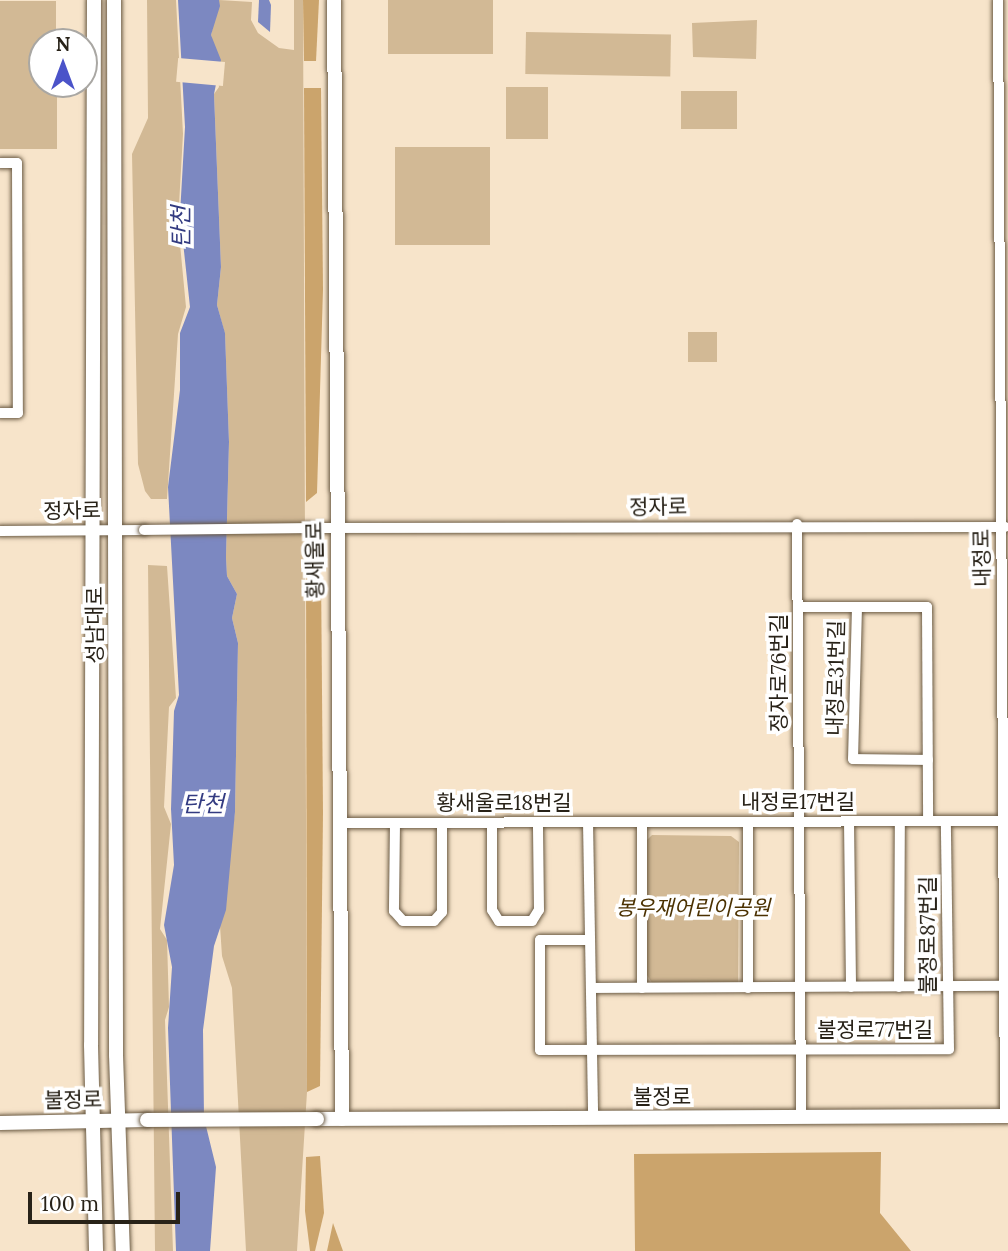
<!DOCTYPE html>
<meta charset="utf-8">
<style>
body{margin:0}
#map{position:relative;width:1008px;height:1251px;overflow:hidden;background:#f7e4ca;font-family:Lora,"Noto Sans KR",serif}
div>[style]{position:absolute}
.green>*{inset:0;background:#d2b995;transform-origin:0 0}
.forest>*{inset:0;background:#cba46c}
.water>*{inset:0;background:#7c88c1}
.pier>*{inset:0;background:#f7e4ca;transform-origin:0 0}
.roads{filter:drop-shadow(0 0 2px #6b5b44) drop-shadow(0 0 2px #6b5b44)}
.minor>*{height:10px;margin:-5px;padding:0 5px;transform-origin:5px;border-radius:5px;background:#fff}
.major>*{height:14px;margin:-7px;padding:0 7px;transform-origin:7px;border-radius:7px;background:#fff}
.bridges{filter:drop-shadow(0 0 2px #6b5b44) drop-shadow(0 0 2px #6b5b44)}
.minor-bridge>*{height:10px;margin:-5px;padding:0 5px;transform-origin:5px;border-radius:5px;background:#fff}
.major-bridge>*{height:14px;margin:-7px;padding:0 7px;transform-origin:7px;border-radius:7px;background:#fff}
span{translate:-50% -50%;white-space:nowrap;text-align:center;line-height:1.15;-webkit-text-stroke:7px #fff;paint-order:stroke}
.street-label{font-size:21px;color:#282218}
.park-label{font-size:21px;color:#4b3101;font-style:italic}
.water-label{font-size:23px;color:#333b81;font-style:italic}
.north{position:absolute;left:28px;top:28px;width:70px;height:70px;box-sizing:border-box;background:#fff;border:2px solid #a9a7a3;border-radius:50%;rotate:0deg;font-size:19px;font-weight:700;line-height:28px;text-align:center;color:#282218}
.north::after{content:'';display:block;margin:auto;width:24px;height:32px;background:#4b53c9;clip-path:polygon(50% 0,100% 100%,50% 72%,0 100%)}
.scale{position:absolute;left:28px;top:1192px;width:152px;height:32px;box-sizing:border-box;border:4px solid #282218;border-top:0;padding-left:9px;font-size:21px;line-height:24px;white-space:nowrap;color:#282218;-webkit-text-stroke:5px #fff;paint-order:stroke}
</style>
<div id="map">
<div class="green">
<div style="clip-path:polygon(147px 0,176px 0,183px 134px,178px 223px,186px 307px,178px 334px,167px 499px,151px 499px,145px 491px,138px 464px,132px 154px,148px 118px)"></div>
<div style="clip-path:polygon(219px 0,252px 2px,251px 20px,258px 33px,279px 48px,294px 50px,294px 0,303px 0,307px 1092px,297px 1251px,246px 1251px,232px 988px,222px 956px,220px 926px,235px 812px,238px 643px,232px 618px,237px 594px,227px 576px,226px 557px,229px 442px,225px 334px,217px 305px,221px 267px,214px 94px,219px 87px,211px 35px)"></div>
<div style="left:388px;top:0;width:105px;height:54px"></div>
<div style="clip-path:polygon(0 1px,56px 1px,56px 42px,42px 42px,42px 84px,57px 84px,57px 149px,0 149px)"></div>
<div style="clip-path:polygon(757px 20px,756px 59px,693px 57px,692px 23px)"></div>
<div style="left:526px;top:32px;width:145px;height:42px;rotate:1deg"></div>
<div style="left:506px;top:87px;width:42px;height:52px"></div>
<div style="left:681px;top:91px;width:56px;height:38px"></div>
<div style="left:395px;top:147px;width:95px;height:98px"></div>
<div style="left:688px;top:332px;width:29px;height:30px"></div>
<div style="clip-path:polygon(148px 565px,167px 566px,176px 698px,169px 707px,164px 807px,171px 824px,160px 929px,167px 940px,169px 1007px,165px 1020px,173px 1251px,155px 1251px)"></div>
<div style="clip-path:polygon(652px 835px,731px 836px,739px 842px,738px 988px,652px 983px,647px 975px,647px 840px)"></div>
</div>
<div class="forest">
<div style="clip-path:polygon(303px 0,319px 0,316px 61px,304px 61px)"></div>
<div style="clip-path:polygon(304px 88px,321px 88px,323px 289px,317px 493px,306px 502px)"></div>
<div style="clip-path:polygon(306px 557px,321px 570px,323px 813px,320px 1086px,307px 1092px)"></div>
<div style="clip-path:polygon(881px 1152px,880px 1213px,911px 1251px,635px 1251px,634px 1154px)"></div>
<div style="clip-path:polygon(320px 1156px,324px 1213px,315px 1251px,310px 1251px,305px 1211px,306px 1157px)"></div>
<div style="clip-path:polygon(333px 1223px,343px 1251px,327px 1251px)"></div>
</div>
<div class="water">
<div style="clip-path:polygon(178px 0,219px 0,220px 6px,211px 35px,221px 60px,214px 94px,221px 267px,217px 305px,225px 333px,229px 442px,226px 557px,227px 576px,237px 594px,232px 618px,238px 643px,235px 812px,226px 910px,214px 946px,203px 1030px,204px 1118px,216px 1167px,210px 1251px,176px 1251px,168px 1028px,172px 967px,164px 925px,174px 865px,171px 809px,174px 711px,179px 695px,168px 487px,180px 390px,180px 333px,190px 307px,180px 214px,185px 127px)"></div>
<div style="clip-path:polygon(259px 0,269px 0,271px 5px,270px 32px,258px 22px)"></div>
</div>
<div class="pier">
<div style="left:225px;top:62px;width:24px;height:47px;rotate:95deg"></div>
</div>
<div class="roads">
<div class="minor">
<div style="left:998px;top:0;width:1116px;rotate:89.64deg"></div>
<div style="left:0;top:163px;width:17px"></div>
<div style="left:17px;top:163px;width:250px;rotate:89.8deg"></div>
<div style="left:18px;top:413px;width:18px;rotate:180deg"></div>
<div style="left:797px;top:524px;width:593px;rotate:89.61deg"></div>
<div style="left:308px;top:528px;width:697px;rotate:-0.08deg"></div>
<div style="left:0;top:531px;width:144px;rotate:-0.4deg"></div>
<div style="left:798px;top:607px;width:129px"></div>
<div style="left:927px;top:607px;width:214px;rotate:89.7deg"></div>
<div style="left:857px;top:607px;width:152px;rotate:91.5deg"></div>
<div style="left:853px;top:759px;width:75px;rotate:0.8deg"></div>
<div style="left:849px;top:821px;width:166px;rotate:89.3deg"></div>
<div style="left:588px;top:822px;width:296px;rotate:89deg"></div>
<div style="left:642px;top:822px;width:166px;rotate:90deg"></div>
<div style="left:748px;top:822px;width:166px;rotate:90deg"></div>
<div style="left:340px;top:823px;width:665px;rotate:-0.17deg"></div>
<div style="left:395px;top:823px;width:88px;rotate:90.7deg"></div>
<div style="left:394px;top:911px;width:13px;rotate:48deg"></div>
<div style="left:403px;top:921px;width:31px"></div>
<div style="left:434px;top:921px;width:12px;rotate:-48deg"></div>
<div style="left:442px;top:912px;width:89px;rotate:-90deg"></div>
<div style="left:492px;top:823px;width:87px;rotate:90deg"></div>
<div style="left:492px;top:910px;width:13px;rotate:58deg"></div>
<div style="left:499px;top:921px;width:33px"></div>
<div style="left:532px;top:921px;width:13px;rotate:-58deg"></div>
<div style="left:539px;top:910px;width:87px;rotate:-90.7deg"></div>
<div style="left:590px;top:940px;width:50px;rotate:180deg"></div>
<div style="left:540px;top:940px;width:110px;rotate:90deg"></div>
<div style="left:540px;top:1050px;width:409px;rotate:-0.1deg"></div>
<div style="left:949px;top:1049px;width:228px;rotate:-90.8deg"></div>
<div style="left:899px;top:987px;width:166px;rotate:-89.7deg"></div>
<div style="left:591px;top:988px;width:412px;rotate:-0.3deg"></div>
</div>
<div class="major">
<div style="left:94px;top:0;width:1045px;rotate:90.16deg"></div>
<div style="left:91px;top:1045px;width:206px;rotate:88.6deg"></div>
<div style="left:114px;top:0;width:1055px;rotate:89.89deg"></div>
<div style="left:116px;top:1055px;width:196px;rotate:88deg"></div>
<div style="left:334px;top:0;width:1119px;rotate:89.59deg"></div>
<div style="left:317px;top:1119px;width:691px;rotate:-0.25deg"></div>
<div style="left:0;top:1123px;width:147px;rotate:-1.2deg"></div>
</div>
</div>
<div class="bridges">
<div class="minor-bridge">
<div style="left:144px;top:530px;width:164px;rotate:-0.7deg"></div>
</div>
<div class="major-bridge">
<div style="left:147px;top:1120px;width:170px;rotate:-0.3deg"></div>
</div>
</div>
<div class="street-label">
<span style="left:658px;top:507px;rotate:-1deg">정자로</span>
<span style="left:72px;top:511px;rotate:-1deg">정자로</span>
<span style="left:982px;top:558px;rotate:-91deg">내정로</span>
<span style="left:315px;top:560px;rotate:-91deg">황새울로</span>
<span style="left:95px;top:625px;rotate:-90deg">성남대로</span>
<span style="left:779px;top:673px;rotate:-90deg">정자로76번길</span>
<span style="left:836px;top:678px;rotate:-89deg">내정로31번길</span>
<span style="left:798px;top:802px">내정로17번길</span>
<span style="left:504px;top:803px">황새울로18번길</span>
<span style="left:928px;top:935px;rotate:-90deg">불정로87번길</span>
<span style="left:875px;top:1030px">불정로77번길</span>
<span style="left:662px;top:1097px">불정로</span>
<span style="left:73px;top:1100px;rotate:-1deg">불정로</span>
</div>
<div class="park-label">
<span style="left:693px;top:908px">봉우재어린이공원</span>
</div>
<div class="water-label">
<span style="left:181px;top:227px;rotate:-90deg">탄천</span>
<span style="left:203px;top:804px">탄천</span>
</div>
<div class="north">N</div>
<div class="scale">100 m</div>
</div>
